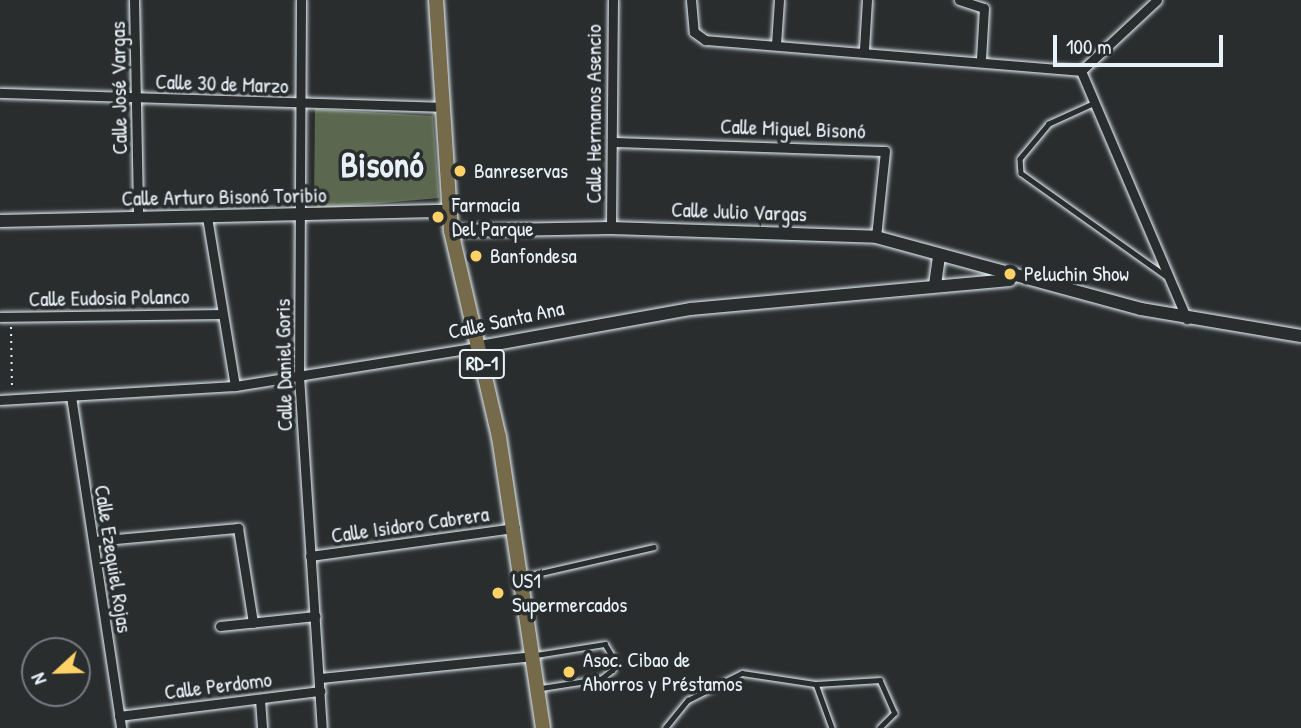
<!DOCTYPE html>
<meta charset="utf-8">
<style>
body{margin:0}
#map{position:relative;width:1301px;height:728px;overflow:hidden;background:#2a2d2e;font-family:"Patrick Hand",sans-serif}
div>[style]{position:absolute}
.green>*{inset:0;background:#5b684f}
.path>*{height:2px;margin-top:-1px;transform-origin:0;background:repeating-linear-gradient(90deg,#e8f1f8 0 2px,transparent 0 7px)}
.roads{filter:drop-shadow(0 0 2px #e8f1f8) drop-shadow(0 0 2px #e8f1f8)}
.service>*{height:4.5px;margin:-2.25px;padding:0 2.25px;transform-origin:2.25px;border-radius:2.25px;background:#2a2d2e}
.minor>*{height:9px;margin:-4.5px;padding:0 4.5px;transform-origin:4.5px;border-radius:4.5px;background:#2a2d2e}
.tertiary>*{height:12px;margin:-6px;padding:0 6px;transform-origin:6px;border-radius:6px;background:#2a2d2e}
.secondary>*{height:12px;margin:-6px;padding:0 6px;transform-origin:6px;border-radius:6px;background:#2a2d2e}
.primary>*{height:14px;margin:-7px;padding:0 7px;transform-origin:7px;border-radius:7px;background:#756b4b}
.dots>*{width:19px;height:19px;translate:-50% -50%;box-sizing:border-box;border:4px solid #2a2d2e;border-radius:50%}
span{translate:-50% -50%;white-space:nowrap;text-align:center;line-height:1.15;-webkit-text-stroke:7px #2a2d2e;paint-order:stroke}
.shield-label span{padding:2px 5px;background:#2a2d2e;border:2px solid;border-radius:5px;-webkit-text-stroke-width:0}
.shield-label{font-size:19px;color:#e8f1f8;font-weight:700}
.street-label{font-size:21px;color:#e8f1f8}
.poi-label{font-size:21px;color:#e8f1f8}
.left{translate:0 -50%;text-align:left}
.town-label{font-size:35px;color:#e8f1f8;font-weight:700}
.north{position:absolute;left:21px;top:637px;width:70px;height:70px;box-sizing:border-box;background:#2a2d2e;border:2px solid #767b7f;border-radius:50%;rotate:248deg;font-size:19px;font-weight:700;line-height:28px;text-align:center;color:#e8f1f8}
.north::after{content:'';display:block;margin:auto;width:24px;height:32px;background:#ffd166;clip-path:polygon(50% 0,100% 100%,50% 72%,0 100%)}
.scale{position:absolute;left:1053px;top:35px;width:170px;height:32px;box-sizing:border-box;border:4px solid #e8f1f8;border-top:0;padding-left:9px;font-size:21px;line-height:24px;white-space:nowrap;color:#e8f1f8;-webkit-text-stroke:5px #2a2d2e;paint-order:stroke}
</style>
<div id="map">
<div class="green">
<div style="clip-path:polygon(315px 109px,433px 116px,439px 198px,314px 209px)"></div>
</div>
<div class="path">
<div style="left:11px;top:327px;width:61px;rotate:89.1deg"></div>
</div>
<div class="roads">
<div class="service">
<div style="left:1095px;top:103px;width:51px;rotate:155.5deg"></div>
<div style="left:1049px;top:124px;width:45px;rotate:129.6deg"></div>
<div style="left:1020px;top:159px;width:14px;rotate:86deg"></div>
<div style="left:1021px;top:173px;width:178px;rotate:35.4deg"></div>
<div style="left:523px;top:577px;width:134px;rotate:-12.9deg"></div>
<div style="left:536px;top:655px;width:70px;rotate:-9.1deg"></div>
<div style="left:605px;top:644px;width:17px;rotate:59deg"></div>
<div style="left:614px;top:659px;width:11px;rotate:95deg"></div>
<div style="left:613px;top:670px;width:14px;rotate:141deg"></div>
<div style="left:602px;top:679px;width:64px;rotate:171deg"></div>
<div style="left:816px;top:684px;width:47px;rotate:70deg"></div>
<div style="left:665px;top:728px;width:36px;rotate:-51deg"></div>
<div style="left:688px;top:700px;width:60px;rotate:-26.6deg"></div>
<div style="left:742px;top:673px;width:75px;rotate:8.5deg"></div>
<div style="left:816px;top:684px;width:64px;rotate:-3.6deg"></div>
<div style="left:880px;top:680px;width:36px;rotate:66deg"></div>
<div style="left:895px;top:713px;width:21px;rotate:135deg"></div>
</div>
<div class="minor">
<div style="left:134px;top:0;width:218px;rotate:88.9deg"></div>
<div style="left:301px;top:0;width:376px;rotate:90.3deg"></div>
<div style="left:299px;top:376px;width:353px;rotate:86.3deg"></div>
<div style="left:691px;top:0;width:32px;rotate:85deg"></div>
<div style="left:694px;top:32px;width:14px;rotate:36deg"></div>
<div style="left:705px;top:40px;width:377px;rotate:4.7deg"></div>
<div style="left:1081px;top:71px;width:270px;rotate:66.9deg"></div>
<div style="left:959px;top:0;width:26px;rotate:18deg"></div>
<div style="left:984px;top:8px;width:50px;rotate:93.4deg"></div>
<div style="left:776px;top:44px;width:44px;rotate:-86.1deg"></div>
<div style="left:864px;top:49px;width:49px;rotate:-86.5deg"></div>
<div style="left:1081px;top:71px;width:104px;rotate:-43.1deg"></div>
<div style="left:0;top:93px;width:442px;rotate:1.8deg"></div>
<div style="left:612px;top:142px;width:273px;rotate:1.9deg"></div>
<div style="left:885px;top:151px;width:86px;rotate:96deg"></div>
<div style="left:207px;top:217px;width:171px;rotate:80.6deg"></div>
<div style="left:611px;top:228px;width:228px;rotate:-89.5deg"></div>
<div style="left:0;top:317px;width:219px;rotate:-0.8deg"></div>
<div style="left:71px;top:396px;width:336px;rotate:81.4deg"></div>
<div style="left:0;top:400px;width:235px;rotate:-3.4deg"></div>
<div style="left:235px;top:386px;width:247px;rotate:-9.1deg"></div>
<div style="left:94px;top:541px;width:145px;rotate:-5.2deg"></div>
<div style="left:238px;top:528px;width:96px;rotate:81deg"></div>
<div style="left:310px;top:556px;width:207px;rotate:-7.8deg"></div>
<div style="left:220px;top:626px;width:96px;rotate:-6deg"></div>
<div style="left:320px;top:678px;width:215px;rotate:-5.9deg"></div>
<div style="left:260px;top:699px;width:29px;rotate:86deg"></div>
<div style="left:119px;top:716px;width:203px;rotate:-7.1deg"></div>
</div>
<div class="tertiary">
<div style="left:0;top:221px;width:448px;rotate:-1.3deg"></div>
</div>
<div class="secondary">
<div style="left:451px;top:231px;width:160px;rotate:-1.1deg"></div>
<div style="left:611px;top:228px;width:265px;rotate:1.9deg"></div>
<div style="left:876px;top:237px;width:275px;rotate:15.2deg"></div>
<div style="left:1141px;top:309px;width:162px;rotate:9.6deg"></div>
<div style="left:935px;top:285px;width:29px;rotate:-82deg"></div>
<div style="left:479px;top:347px;width:215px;rotate:-10.2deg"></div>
<div style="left:691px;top:309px;width:320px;rotate:-5.2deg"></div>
</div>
<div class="primary">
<div style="left:436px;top:0;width:231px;rotate:86.3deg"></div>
<div style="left:451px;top:231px;width:212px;rotate:76.9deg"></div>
<div style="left:499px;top:437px;width:294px;rotate:81.4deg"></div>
</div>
</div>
<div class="dots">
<div style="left:460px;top:171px;background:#ffd166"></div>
<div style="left:438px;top:217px;background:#ffd166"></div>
<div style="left:476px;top:256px;background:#ffd166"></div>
<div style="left:1010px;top:274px;background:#ffd166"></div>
<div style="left:498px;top:593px;background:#ffd166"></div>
<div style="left:569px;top:672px;background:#ffd166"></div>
</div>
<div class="shield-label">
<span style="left:482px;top:364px">RD-1</span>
</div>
<div class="street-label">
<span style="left:222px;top:84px;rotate:2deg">Calle 30 de Marzo</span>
<span style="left:119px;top:88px;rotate:-91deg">Calle José Vargas</span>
<span style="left:594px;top:114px;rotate:-90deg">Calle Hermanos Asencio</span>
<span style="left:793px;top:129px;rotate:2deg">Calle Miguel Bisonó</span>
<span style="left:224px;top:197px;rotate:-1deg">Calle Arturo Bisonó Toribio</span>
<span style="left:739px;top:212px;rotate:2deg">Calle Julio Vargas</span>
<span style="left:109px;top:298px;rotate:-1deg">Calle Eudosia Polanco</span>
<span style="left:506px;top:320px;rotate:-12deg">Calle Santa Ana</span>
<span style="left:284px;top:365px;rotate:-91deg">Calle Daniel Goris</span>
<span style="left:410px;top:525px;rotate:-8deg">Calle Isidoro Cabrera</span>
<span style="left:113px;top:559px;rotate:81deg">Calle Ezequiel Rojas</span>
<span style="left:218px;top:686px;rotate:-7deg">Calle Perdomo</span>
</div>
<div class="poi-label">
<span class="left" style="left:474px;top:171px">Banreservas</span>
<span class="left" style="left:452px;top:217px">Farmacia<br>Del Parque</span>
<span class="left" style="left:490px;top:256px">Banfondesa</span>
<span class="left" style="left:1024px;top:274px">Peluchin Show</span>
<span class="left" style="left:512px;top:593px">US1<br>Supermercados</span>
<span class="left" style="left:583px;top:672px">Asoc. Cibao de<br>Ahorros y Préstamos</span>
</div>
<div class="town-label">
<span style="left:382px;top:165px">Bisonó</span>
</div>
<div class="north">N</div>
<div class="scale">100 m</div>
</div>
